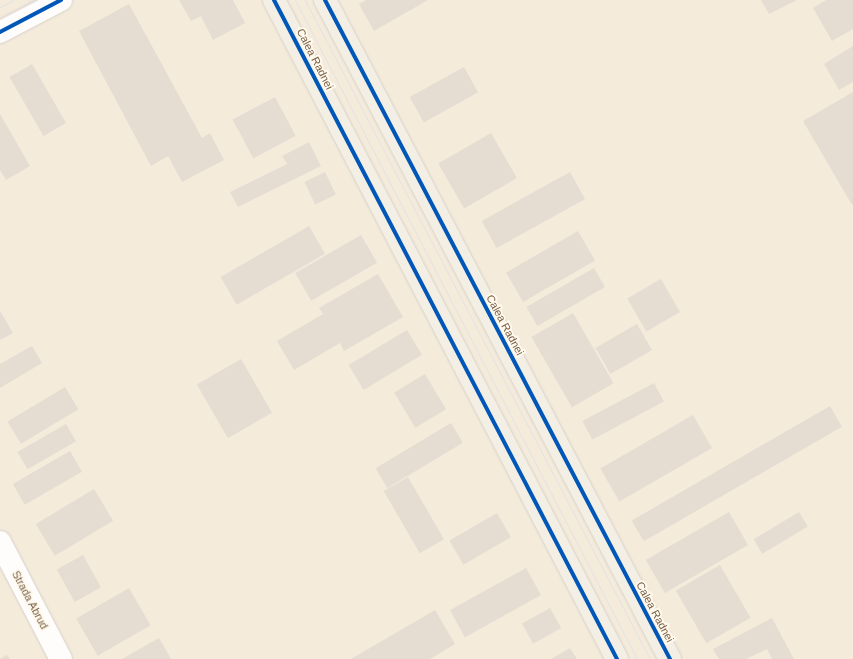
<!DOCTYPE html>
<style>
body{margin:0}
#map{position:relative;width:853px;height:659px;overflow:hidden;background:#f8f4eb;font-family:Helvetica,sans-serif}
div>[style]{position:absolute}
.residential>*{inset:0;background:#f4ebdb;transform-origin:0 0}
.building>*{inset:0;background:#e5ddd2;transform-origin:0 0}
.roads{filter:drop-shadow(0 0 1px #d7d1c9) drop-shadow(0 0 1px #d7d1c9)}
.minor>*{height:22px;margin:-11px;padding:0 11px;transform-origin:11px;border-radius:11px;background:#fefdfc}
.tertiary>*{height:22px;margin:-11px;padding:0 11px;transform-origin:11px;border-radius:11px;background:#fefdfc}
.primary>*{height:22px;margin:-11px;padding:0 11px;transform-origin:11px;border-radius:11px;background:#f3efe5}
.tram>*{height:1px;margin:-0.5px;padding:0 0.5px;transform-origin:0.5px;border-radius:0.5px;background:#e5e2e5}
.cycleway>*{height:4px;margin:-2px;padding:0 2px;transform-origin:2px;border-radius:2px;background:#0057b8}
span{translate:-50% -50%;white-space:nowrap;text-align:center;line-height:1.15;-webkit-text-stroke:4px #fffaed;paint-order:stroke}
.street-label{font-size:11px;color:#795f48}
</style>
<div id="map">
<div class="residential">
<div style="left:0;top:0;width:853px;height:659px"></div>
</div>
<div class="building">
<div style="clip-path:polygon(179px 0,233px 0,245px 23px,213px 40px,201px 16px,191px 21px)"></div>
<div style="clip-path:polygon(366px 0,428px 0,374px 31px,359px 4px)"></div>
<div style="clip-path:polygon(761px 0,797px 0,769px 14px)"></div>
<div style="clip-path:polygon(826px 0,853px 0,853px 29px,832px 41px,813px 8px)"></div>
<div style="clip-path:polygon(129px 4px,202px 138px,210px 133px,224px 160px,182px 182px,168px 156px,151px 166px,79px 31px)"></div>
<div style="clip-path:polygon(853px 46px,853px 82px,839px 90px,824px 64px)"></div>
<div style="left:32px;top:64px;width:68px;height:26px;rotate:60deg"></div>
<div style="left:464px;top:67px;width:29px;height:62px;rotate:61deg"></div>
<div style="clip-path:polygon(853px 92px,853px 204px,852px 205px,803px 121px)"></div>
<div style="left:275px;top:97px;width:44px;height:48px;rotate:62deg"></div>
<div style="clip-path:polygon(0 114px,30px 166px,6px 180px,0 170px)"></div>
<div style="left:491px;top:133px;width:52px;height:61px;rotate:60deg"></div>
<div style="clip-path:polygon(309px 142px,321px 166px,238px 207px,230px 192px,287px 164px,282px 156px)"></div>
<div style="left:325px;top:172px;width:25px;height:23px;rotate:64deg"></div>
<div style="left:570px;top:172px;width:31px;height:101px;rotate:61deg"></div>
<div style="left:309px;top:226px;width:32px;height:102px;rotate:60deg"></div>
<div style="left:578px;top:231px;width:34px;height:83px;rotate:60deg"></div>
<div style="left:361px;top:235px;width:32px;height:76px;rotate:60deg"></div>
<div style="left:594px;top:268px;width:22px;height:78px;rotate:60deg"></div>
<div style="clip-path:polygon(378px 274px,403px 317px,344px 351px,340px 343px,294px 370px,277px 341px,323px 314px,319px 308px)"></div>
<div style="left:661px;top:279px;width:38px;height:39px;rotate:60deg"></div>
<div style="clip-path:polygon(0 311px,13px 333px,0 340px)"></div>
<div style="left:573px;top:313px;width:81px;height:48px;rotate:60deg"></div>
<div style="left:637px;top:324px;width:30px;height:48px;rotate:60deg"></div>
<div style="left:407px;top:330px;width:29px;height:68px;rotate:59deg"></div>
<div style="clip-path:polygon(32px 346px,42px 363px,0 388px,0 364px)"></div>
<div style="left:241px;top:359px;width:62px;height:51px;rotate:60deg"></div>
<div style="left:425px;top:374px;width:41px;height:36px;rotate:59deg"></div>
<div style="left:654px;top:383px;width:21px;height:81px;rotate:62deg"></div>
<div style="left:65px;top:387px;width:26px;height:67px;rotate:59deg"></div>
<div style="left:830px;top:406px;width:24px;height:229px;rotate:60deg"></div>
<div style="left:693px;top:415px;width:38px;height:107px;rotate:60deg"></div>
<div style="left:451px;top:423px;width:23px;height:88px;rotate:59deg"></div>
<div style="left:66px;top:424px;width:20px;height:56px;rotate:60deg"></div>
<div style="left:70px;top:451px;width:24px;height:66px;rotate:60deg"></div>
<div style="left:408px;top:477px;width:72px;height:28px;rotate:60deg"></div>
<div style="left:94px;top:489px;width:37px;height:68px;rotate:59deg"></div>
<div style="left:729px;top:512px;width:38px;height:96px;rotate:60deg"></div>
<div style="left:799px;top:512px;width:17px;height:53px;rotate:59deg"></div>
<div style="left:497px;top:513px;width:28px;height:55px;rotate:60deg"></div>
<div style="left:83px;top:555px;width:37px;height:30px;rotate:61deg"></div>
<div style="left:720px;top:565px;width:61px;height:51px;rotate:60deg"></div>
<div style="left:526px;top:568px;width:31px;height:87px;rotate:61deg"></div>
<div style="left:129px;top:588px;width:43px;height:61px;rotate:60deg"></div>
<div style="left:550px;top:608px;width:23px;height:32px;rotate:61deg"></div>
<div style="clip-path:polygon(435px 610px,455px 644px,430px 659px,351px 659px)"></div>
<div style="clip-path:polygon(772px 618px,794px 659px,772px 659px,767px 649px,746px 659px,719px 659px,713px 649px)"></div>
<div style="clip-path:polygon(159px 638px,171px 659px,122px 659px)"></div>
<div style="clip-path:polygon(570px 648px,577px 659px,551px 659px)"></div>
<div style="clip-path:polygon(7px 655px,10px 659px,0 659px)"></div>
</div>
<div class="roads">
<div class="minor">
<div style="left:0;top:542px;width:132px;rotate:62.5deg"></div>
</div>
<div class="tertiary">
<div style="left:0;top:32px;width:69px;rotate:-27.7deg"></div>
</div>
<div class="primary">
<div style="left:274px;top:0;width:743px;rotate:62.5deg"></div>
<div style="left:325px;top:0;width:744px;rotate:62.37deg"></div>
</div>
</div>
<div class="tram">
<div style="left:295px;top:0;width:742px;rotate:62.57deg"></div>
<div style="left:305px;top:0;width:744px;rotate:62.37deg"></div>
<div style="left:0;top:7px;width:15px;rotate:-28deg"></div>
<div style="left:0;top:19px;width:42px;rotate:-27.2deg"></div>
</div>
<div class="cycleway">
<div style="left:274px;top:0;width:743px;rotate:62.5deg"></div>
<div style="left:325px;top:0;width:744px;rotate:62.37deg"></div>
<div style="left:0;top:32px;width:69px;rotate:-27.7deg"></div>
</div>
<div class="street-label">
<span style="left:315px;top:59px;rotate:63deg">Calea Radnei</span>
<span style="left:505px;top:325px;rotate:62deg">Calea Radnei</span>
<span style="left:30px;top:600px;rotate:62deg">Strada Abrud</span>
<span style="left:655px;top:612px;rotate:62deg">Calea Radnei</span>
</div>
</div>
